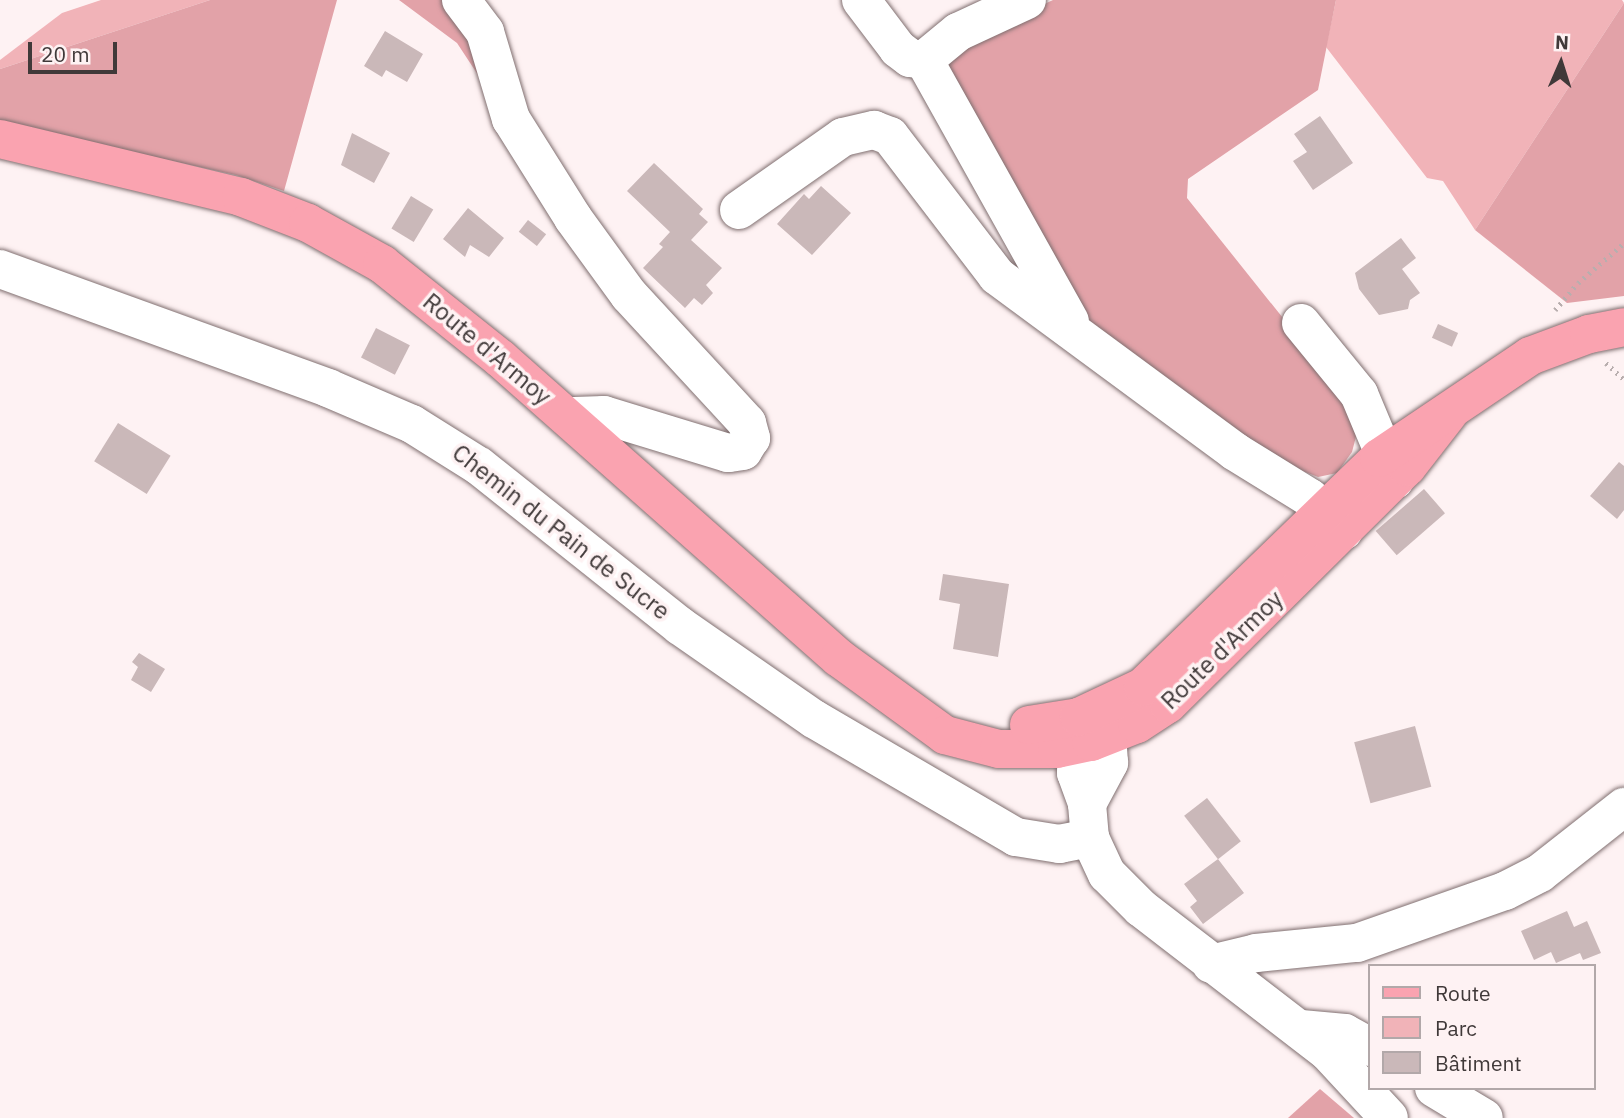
<!DOCTYPE html>
<meta charset="utf-8">
<style>
body{margin:0}
#map{position:relative;width:1624px;height:1118px;overflow:hidden;background:#fef2f3;font-family:"IBM Plex Sans",sans-serif}
div>[style]{position:absolute}
.green>*{inset:0;background:#f1b3b8}
.forest>*{inset:0;background:#e2a2a8}
.building>*{inset:0;background:#cab8b9;transform-origin:0 0}
.path>*{height:4.5px;margin-top:-2.25px;transform-origin:0;background:repeating-linear-gradient(90deg,#b8aeae 0 2px,transparent 0 7px)}
.roads{filter:drop-shadow(0 0 2px #806f70) drop-shadow(0 0 2px #806f70)}
.minor>*{height:38px;margin:-19px;padding:0 19px;transform-origin:19px;border-radius:19px;background:#fff}
.major>*{height:38px;margin:-19px;padding:0 19px;transform-origin:19px;border-radius:19px;background:#faa3b0}
span{translate:-50% -50%;white-space:nowrap;text-align:center;line-height:1.15;-webkit-text-stroke:7px #fef2f3;paint-order:stroke}
.street-label{font-size:24px;color:#403939}
.legend{position:absolute;left:1368px;top:964px;width:228px;height:126px;box-sizing:border-box;background:#fef2f3;border:2px solid #b2a8a9;margin:0;padding:9px 12px;list-style:none;font-size:21px;color:#403939}
.legend li{display:flex;align-items:center;gap:14px;height:35px}
.legend b{width:35px;border:2px solid #b2a8a9}
.north{position:absolute;left:1526px;top:28px;width:70px;height:70px;-webkit-text-stroke:5px #fef2f3;paint-order:stroke;rotate:3deg;font-size:19px;font-weight:700;line-height:28px;text-align:center;color:#403939}
.north::after{content:'';display:block;margin:auto;width:24px;height:32px;background:#403939;clip-path:polygon(50% 0,100% 100%,50% 72%,0 100%)}
.scale{position:absolute;left:28px;top:42px;width:89px;height:32px;box-sizing:border-box;border:4px solid #403939;border-top:0;padding-left:9px;font-size:21px;line-height:24px;white-space:nowrap;color:#403939;-webkit-text-stroke:5px #fef2f3;paint-order:stroke}
</style>
<div id="map">
<div class="green">
<div style="clip-path:polygon(101px 0,210px 0,0 69px,0 60px,62px 13px)"></div>
<div style="clip-path:polygon(1336px 0,1622px 0,1624px 3px,1475px 230px,1443px 181px,1427px 178px,1326px 47px)"></div>
</div>
<div class="forest">
<div style="clip-path:polygon(210px 0,337px 0,284px 191px,236px 175px,0 123px,0 69px)"></div>
<div style="clip-path:polygon(399px 0,448px 0,459px 10px,480px 78px,457px 43px)"></div>
<div style="clip-path:polygon(1053px 0,1336px 0,1318px 90px,1188px 179px,1187px 198px,1354px 407px,1359px 425px,1352px 452px,1337px 473px,1318px 477px,1275px 460px,1101px 335px,1071px 303px,947px 69px,952px 54px,993px 28px)"></div>
<div style="clip-path:polygon(1624px 3px,1624px 296px,1567px 303px,1475px 230px)"></div>
<div style="clip-path:polygon(1320px 1089px,1354px 1118px,1288px 1118px)"></div>
</div>
<div class="building">
<div style="clip-path:polygon(385px 31px,423px 54px,407px 82px,386px 70px,382px 77px,364px 66px)"></div>
<div style="clip-path:polygon(1320px 116px,1353px 163px,1313px 190px,1293px 161px,1307px 152px,1294px 134px)"></div>
<div style="clip-path:polygon(352px 133px,390px 153px,374px 183px,341px 165px)"></div>
<div style="clip-path:polygon(654px 163px,703px 209px,699px 214px,708px 222px,691px 240px,722px 268px,706px 285px,713px 293px,702px 305px,694px 298px,685px 308px,643px 268px,663px 247px,659px 244px,670px 232px,627px 191px)"></div>
<div style="clip-path:polygon(821px 186px,851px 213px,812px 255px,777px 224px,804px 194px,809px 199px)"></div>
<div style="left:411px;top:196px;width:26px;height:38px;rotate:31deg"></div>
<div style="clip-path:polygon(468px 208px,504px 238px,489px 257px,470px 245px,465px 257px,443px 239px)"></div>
<div style="left:528px;top:220px;width:23px;height:15px;rotate:38deg"></div>
<div style="clip-path:polygon(1401px 238px,1416px 258px,1402px 269px,1420px 293px,1410px 300px,1408px 309px,1379px 315px,1359px 289px,1355px 273px)"></div>
<div style="left:1438px;top:324px;width:22px;height:15px;rotate:24deg"></div>
<div style="left:376px;top:328px;width:38px;height:33px;rotate:27deg"></div>
<div style="left:118px;top:423px;width:62px;height:45px;rotate:32deg"></div>
<div style="clip-path:polygon(1619px 462px,1624px 466px,1624px 510px,1617px 519px,1590px 496px)"></div>
<div style="left:1424px;top:489px;width:32px;height:64px;rotate:49deg"></div>
<div style="clip-path:polygon(943px 574px,1009px 584px,998px 657px,953px 649px,960px 604px,939px 600px)"></div>
<div style="clip-path:polygon(139px 653px,165px 669px,151px 692px,131px 680px,138px 667px,132px 662px)"></div>
<div style="left:1415px;top:726px;width:63px;height:63px;rotate:75deg"></div>
<div style="left:1207px;top:798px;width:55px;height:29px;rotate:52deg"></div>
<div style="clip-path:polygon(1218px 859px,1244px 893px,1203px 924px,1190px 907px,1197px 901px,1184px 884px)"></div>
<div style="clip-path:polygon(1567px 911px,1574px 927px,1587px 921px,1601px 953px,1583px 960px,1580px 953px,1556px 963px,1551px 952px,1534px 960px,1521px 931px)"></div>
</div>
<div class="path">
<div style="left:1555px;top:310px;width:35px;rotate:-50deg"></div>
<div style="left:1578px;top:283px;width:61px;rotate:-41deg"></div>
<div style="left:1606px;top:363px;width:24px;rotate:42deg"></div>
</div>
<div class="roads">
<div class="minor">
<div style="left:461px;top:0;width:40px;rotate:53deg"></div>
<div style="left:485px;top:32px;width:91px;rotate:73.4deg"></div>
<div style="left:511px;top:119px;width:117px;rotate:57.9deg"></div>
<div style="left:573px;top:218px;width:95px;rotate:54deg"></div>
<div style="left:629px;top:295px;width:174px;rotate:47.3deg"></div>
<div style="left:747px;top:423px;width:16px;rotate:75deg"></div>
<div style="left:751px;top:438px;width:15px;rotate:122deg"></div>
<div style="left:743px;top:451px;width:15px;rotate:172deg"></div>
<div style="left:728px;top:453px;width:130px;rotate:-163deg"></div>
<div style="left:604px;top:415px;width:37px;rotate:178deg"></div>
<div style="left:861px;top:0;width:61px;rotate:52.9deg"></div>
<div style="left:898px;top:49px;width:15px;rotate:37deg"></div>
<div style="left:910px;top:58px;width:14px;rotate:8deg"></div>
<div style="left:924px;top:60px;width:299px;rotate:60.8deg"></div>
<div style="left:924px;top:60px;width:44px;rotate:-39.5deg"></div>
<div style="left:958px;top:32px;width:76px;rotate:-24.9deg"></div>
<div style="left:739px;top:210px;width:127px;rotate:-35.1deg"></div>
<div style="left:843px;top:137px;width:32px;rotate:-13deg"></div>
<div style="left:874px;top:130px;width:17px;rotate:21deg"></div>
<div style="left:890px;top:136px;width:176px;rotate:52.6deg"></div>
<div style="left:997px;top:276px;width:295px;rotate:36.4deg"></div>
<div style="left:1234px;top:451px;width:89px;rotate:31.7deg"></div>
<div style="left:1310px;top:498px;width:47px;rotate:44.1deg"></div>
<div style="left:0;top:269px;width:349px;rotate:19.9deg"></div>
<div style="left:328px;top:388px;width:91px;rotate:23.2deg"></div>
<div style="left:412px;top:424px;width:79px;rotate:32.1deg"></div>
<div style="left:479px;top:466px;width:257px;rotate:38.5deg"></div>
<div style="left:680px;top:626px;width:163px;rotate:34.8deg"></div>
<div style="left:814px;top:719px;width:234px;rotate:30.3deg"></div>
<div style="left:1016px;top:837px;width:44px;rotate:9.2deg"></div>
<div style="left:1059px;top:844px;width:32px;rotate:-11deg"></div>
<div style="left:1301px;top:323px;width:92px;rotate:50.8deg"></div>
<div style="left:1359px;top:394px;width:93px;rotate:67.3deg"></div>
<div style="left:1079px;top:717px;width:56px;rotate:93.1deg"></div>
<div style="left:1076px;top:773px;width:33px;rotate:70deg"></div>
<div style="left:1087px;top:804px;width:34px;rotate:85deg"></div>
<div style="left:1090px;top:838px;width:40px;rotate:65deg"></div>
<div style="left:1107px;top:874px;width:48px;rotate:45deg"></div>
<div style="left:1141px;top:908px;width:235px;rotate:37.6deg"></div>
<div style="left:1327px;top:1051px;width:91px;rotate:47.2deg"></div>
<div style="left:1087px;top:804px;width:47px;rotate:-61.8deg"></div>
<div style="left:1109px;top:763px;width:26px;rotate:-94deg"></div>
<div style="left:1107px;top:737px;width:28px;rotate:-116deg"></div>
<div style="left:1211px;top:964px;width:46px;rotate:-13.7deg"></div>
<div style="left:1256px;top:953px;width:101px;rotate:-5.7deg"></div>
<div style="left:1357px;top:943px;width:157px;rotate:-19.4deg"></div>
<div style="left:1505px;top:891px;width:39px;rotate:-27deg"></div>
<div style="left:1540px;top:873px;width:107px;rotate:-38.2deg"></div>
<div style="left:1301px;top:1029px;width:44px;rotate:5.2deg"></div>
<div style="left:1345px;top:1033px;width:29px;rotate:29deg"></div>
<div style="left:1434px;top:1088px;width:58px;rotate:31deg"></div>
</div>
<div class="major">
<div style="left:0;top:139px;width:248px;rotate:13.5deg"></div>
<div style="left:241px;top:197px;width:72px;rotate:21.2deg"></div>
<div style="left:308px;top:223px;width:85px;rotate:29deg"></div>
<div style="left:382px;top:264px;width:152px;rotate:38.6deg"></div>
<div style="left:501px;top:359px;width:451px;rotate:41.5deg"></div>
<div style="left:839px;top:658px;width:131px;rotate:36deg"></div>
<div style="left:945px;top:735px;width:56px;rotate:14.5deg"></div>
<div style="left:999px;top:749px;width:58px"></div>
<div style="left:1057px;top:749px;width:35px;rotate:-12deg"></div>
<div style="left:1091px;top:742px;width:49px;rotate:-21.4deg"></div>
<div style="left:1137px;top:724px;width:37px;rotate:-33deg"></div>
<div style="left:1168px;top:704px;width:337px;rotate:-44.8deg"></div>
<div style="left:1407px;top:467px;width:68px;rotate:-52.1deg"></div>
<div style="left:1029px;top:725px;width:51px;rotate:-9.1deg"></div>
<div style="left:1079px;top:717px;width:71px;rotate:-25.1deg"></div>
<div style="left:1143px;top:687px;width:329px;rotate:-44.1deg"></div>
<div style="left:1379px;top:458px;width:182px;rotate:-34deg"></div>
<div style="left:1530px;top:356px;width:63px;rotate:-20.4deg"></div>
<div style="left:1589px;top:334px;width:36px;rotate:-11deg"></div>
</div>
</div>
<div class="street-label">
<span style="left:487px;top:349px;rotate:40deg">Route d'Armoy</span>
<span style="left:561px;top:532px;rotate:38deg">Chemin du Pain de Sucre</span>
<span style="left:1222px;top:650px;rotate:-44deg">Route d'Armoy</span>
</div>
<ul class="legend">
<li><b style="height:9px;background:#faa3b0"></b>Route</li>
<li><b style="height:19px;background:#f1b3b8"></b>Parc</li>
<li><b style="height:19px;background:#cab8b9"></b>Bâtiment</li>
</ul>
<div class="north">N</div>
<div class="scale">20 m</div>
</div>
